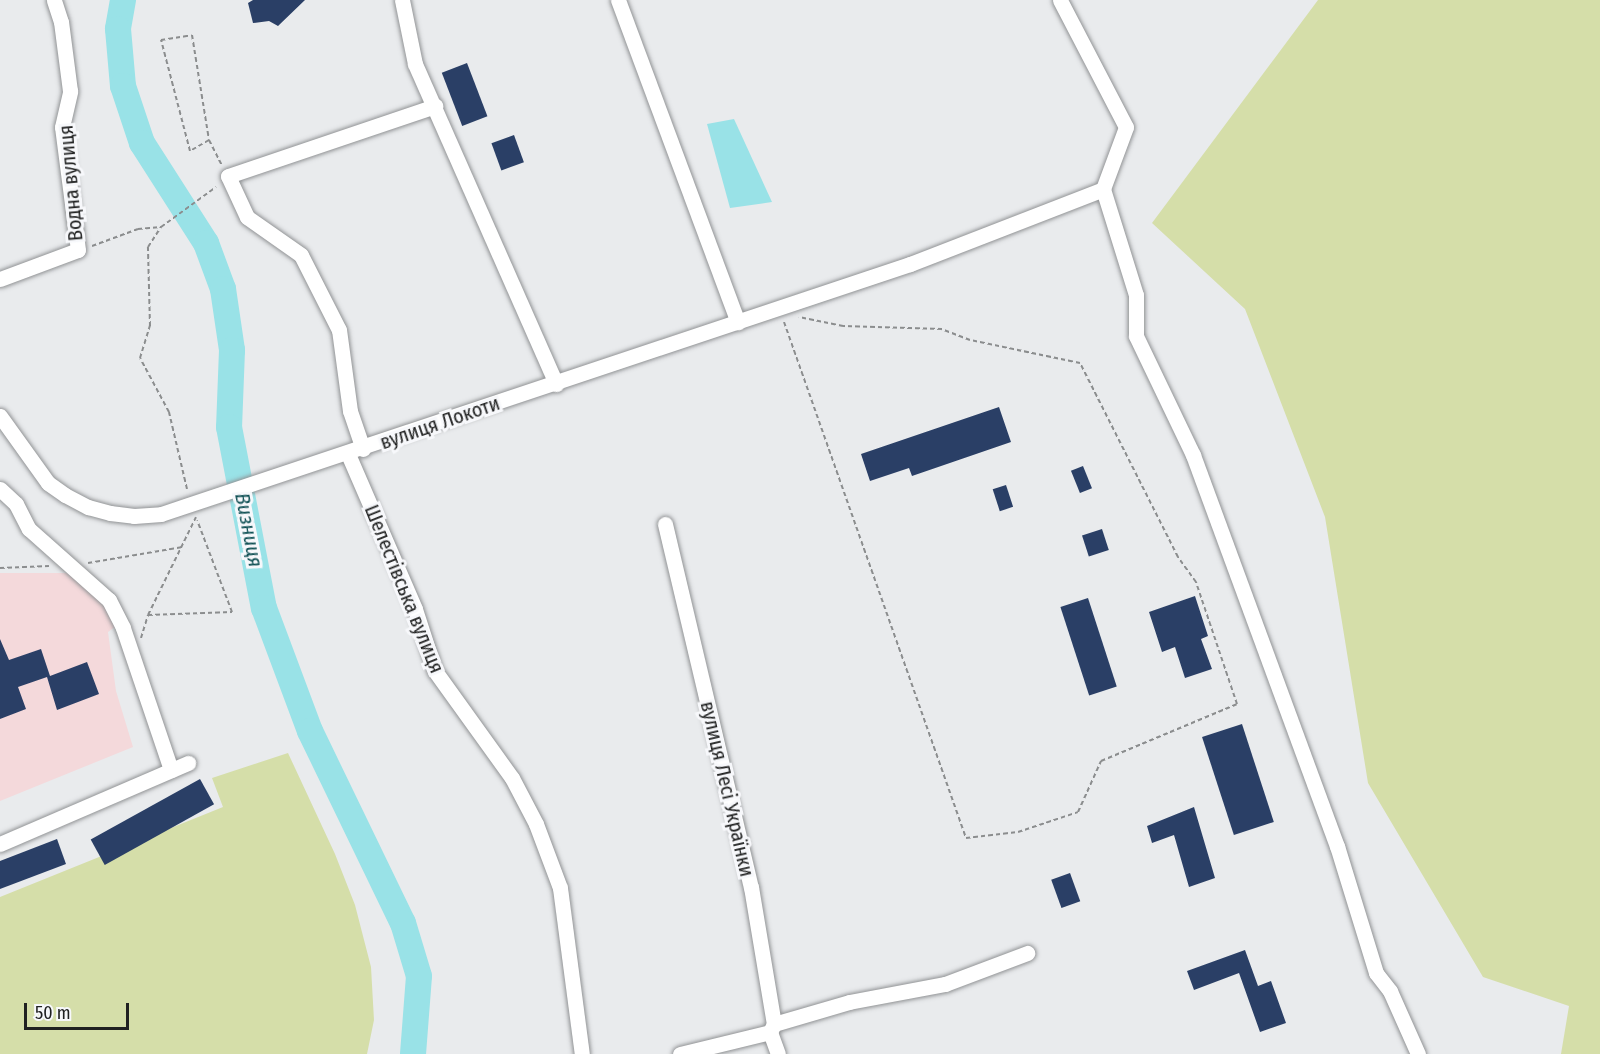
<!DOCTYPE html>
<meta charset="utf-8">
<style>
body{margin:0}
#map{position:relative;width:1600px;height:1054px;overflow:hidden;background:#e9ebed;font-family:"Fira Sans Condensed",sans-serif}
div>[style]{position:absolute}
.education>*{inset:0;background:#f4d9db}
.green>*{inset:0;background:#d5dea9}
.water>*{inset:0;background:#99e2e7}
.river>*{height:26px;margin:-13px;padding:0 13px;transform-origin:13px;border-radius:13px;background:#99e2e7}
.building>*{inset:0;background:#2a3f66;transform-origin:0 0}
.path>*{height:2px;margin-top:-1px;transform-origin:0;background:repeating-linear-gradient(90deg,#8b8d8e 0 4.5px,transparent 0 7.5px)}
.roads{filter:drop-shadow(0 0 2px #919395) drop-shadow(0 0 2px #919395)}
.minor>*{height:15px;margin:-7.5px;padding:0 7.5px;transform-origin:7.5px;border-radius:7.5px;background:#fff}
span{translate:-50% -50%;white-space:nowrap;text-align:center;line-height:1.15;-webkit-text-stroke:6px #f7f8fb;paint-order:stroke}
.street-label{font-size:20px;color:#202121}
.water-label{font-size:21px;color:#0c4e52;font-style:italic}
.scale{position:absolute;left:24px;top:1003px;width:105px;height:27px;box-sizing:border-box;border:3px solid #202121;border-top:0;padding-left:8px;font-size:18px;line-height:21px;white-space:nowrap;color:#202121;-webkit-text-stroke:4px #f7f8fb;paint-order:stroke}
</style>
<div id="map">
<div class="education">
<div style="clip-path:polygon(0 573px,69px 573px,103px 603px,116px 626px,108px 632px,116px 691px,133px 747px,0 801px)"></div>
</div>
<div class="green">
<div style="clip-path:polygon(1318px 0,1600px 0,1600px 1054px,1561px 1054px,1569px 1006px,1483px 977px,1368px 783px,1325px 517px,1245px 309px,1152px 223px)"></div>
<div style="clip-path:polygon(288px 753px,335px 854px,355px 905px,371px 967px,374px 1020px,367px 1054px,0 1054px,0 897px,223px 807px,212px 778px)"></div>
</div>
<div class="water">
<div style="clip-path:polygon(734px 119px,772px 202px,730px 208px,707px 124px)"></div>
</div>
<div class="river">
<div style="left:123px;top:0;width:29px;rotate:100deg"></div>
<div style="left:118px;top:29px;width:57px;rotate:85deg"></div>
<div style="left:123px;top:86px;width:60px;rotate:71.6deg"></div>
<div style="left:142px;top:143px;width:119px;rotate:57.4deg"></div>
<div style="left:206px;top:243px;width:49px;rotate:69.7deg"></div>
<div style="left:223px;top:289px;width:62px;rotate:81.6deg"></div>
<div style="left:232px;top:350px;width:77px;rotate:92.2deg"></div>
<div style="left:229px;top:427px;width:184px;rotate:79.1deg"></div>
<div style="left:264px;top:608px;width:131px;rotate:69.5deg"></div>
<div style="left:310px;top:731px;width:213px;rotate:64.2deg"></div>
<div style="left:403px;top:923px;width:55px;rotate:73.2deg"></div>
<div style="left:419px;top:976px;width:78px;rotate:94.4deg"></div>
</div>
<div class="building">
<div style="clip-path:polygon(253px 0,305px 0,278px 26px,269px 21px,253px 23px,248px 3px)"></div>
<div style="left:467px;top:63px;width:57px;height:27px;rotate:69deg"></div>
<div style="left:514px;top:135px;width:29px;height:24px;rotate:70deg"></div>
<div style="clip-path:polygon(999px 407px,1011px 442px,912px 476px,909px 468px,870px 481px,861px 454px)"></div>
<div style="left:1083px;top:466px;width:24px;height:13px;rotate:68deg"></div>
<div style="left:1006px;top:485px;width:23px;height:14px;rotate:72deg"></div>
<div style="left:1102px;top:529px;width:22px;height:21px;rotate:72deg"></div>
<div style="clip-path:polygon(1195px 596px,1208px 636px,1201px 639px,1212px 669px,1185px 678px,1175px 647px,1162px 652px,1149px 612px)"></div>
<div style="left:1088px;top:598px;width:93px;height:29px;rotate:72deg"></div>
<div style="clip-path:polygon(0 639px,9px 660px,41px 649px,50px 676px,87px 662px,99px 694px,57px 710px,47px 677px,18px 687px,26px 709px,0 719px)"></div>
<div style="left:1242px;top:724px;width:103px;height:42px;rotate:72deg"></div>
<div style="left:200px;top:779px;width:29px;height:125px;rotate:61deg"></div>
<div style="clip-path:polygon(1194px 807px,1215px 878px,1189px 887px,1174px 835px,1152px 843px,1147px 826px)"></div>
<div style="clip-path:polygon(57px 839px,66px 864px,0 889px,0 861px)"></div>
<div style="left:1070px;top:873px;width:30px;height:20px;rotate:70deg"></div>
<div style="clip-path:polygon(1245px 950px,1258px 986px,1271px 981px,1286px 1023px,1260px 1032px,1239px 973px,1194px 990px,1187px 971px)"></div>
</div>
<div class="path">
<div style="left:209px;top:140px;width:22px;rotate:150deg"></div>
<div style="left:190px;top:151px;width:115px;rotate:-104.6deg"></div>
<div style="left:161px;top:40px;width:31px;rotate:-9deg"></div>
<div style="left:192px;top:35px;width:106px;rotate:80.8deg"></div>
<div style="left:209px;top:140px;width:28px;rotate:63deg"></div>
<div style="left:92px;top:246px;width:49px;rotate:-20.3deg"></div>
<div style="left:138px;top:229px;width:23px;rotate:-5deg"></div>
<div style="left:784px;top:322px;width:547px;rotate:70.57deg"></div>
<div style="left:966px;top:838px;width:52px;rotate:-6.6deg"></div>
<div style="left:1018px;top:832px;width:63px;rotate:-18.4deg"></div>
<div style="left:1078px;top:812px;width:56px;rotate:-65.7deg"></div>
<div style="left:1101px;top:761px;width:147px;rotate:-22.7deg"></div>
<div style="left:1237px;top:704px;width:129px;rotate:-108.6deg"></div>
<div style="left:1196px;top:582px;width:31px;rotate:-126deg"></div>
<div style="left:1178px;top:557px;width:217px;rotate:-116.8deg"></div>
<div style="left:1080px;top:363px;width:112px;rotate:-168.2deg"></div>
<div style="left:970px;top:340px;width:30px;rotate:-159deg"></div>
<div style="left:942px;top:329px;width:99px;rotate:-178.3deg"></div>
<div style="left:843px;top:326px;width:45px;rotate:-168.4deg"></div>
<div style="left:187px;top:489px;width:79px;rotate:-103.2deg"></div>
<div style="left:169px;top:412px;width:61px;rotate:-118.2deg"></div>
<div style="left:140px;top:358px;width:34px;rotate:-73deg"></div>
<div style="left:150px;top:326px;width:79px;rotate:-91.5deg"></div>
<div style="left:148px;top:247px;width:24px;rotate:-57deg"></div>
<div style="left:161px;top:227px;width:68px;rotate:-36deg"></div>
<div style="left:88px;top:563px;width:96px;rotate:-9.6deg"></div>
<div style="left:0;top:568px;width:49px;rotate:-2.3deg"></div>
<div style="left:148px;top:615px;width:109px;rotate:-63.9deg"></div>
<div style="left:141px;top:638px;width:24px;rotate:-73deg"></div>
<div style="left:148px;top:615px;width:84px;rotate:-2deg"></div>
<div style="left:232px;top:612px;width:98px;rotate:-110.8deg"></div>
</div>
<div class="roads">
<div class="minor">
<div style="left:402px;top:0;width:65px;rotate:78.5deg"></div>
<div style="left:415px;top:64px;width:350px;rotate:66.2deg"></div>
<div style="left:618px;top:0;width:344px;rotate:69.6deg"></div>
<div style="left:1103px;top:189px;width:111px;rotate:72.7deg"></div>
<div style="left:1136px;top:295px;width:41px;rotate:90deg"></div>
<div style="left:1136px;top:336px;width:132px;rotate:64.4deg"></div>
<div style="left:1193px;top:455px;width:417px;rotate:69.8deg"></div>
<div style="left:1337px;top:846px;width:133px;rotate:72.9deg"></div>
<div style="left:1376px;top:973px;width:23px;rotate:52deg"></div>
<div style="left:1390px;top:991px;width:69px;rotate:66deg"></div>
<div style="left:0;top:279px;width:83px;rotate:-20.4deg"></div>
<div style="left:78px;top:250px;width:124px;rotate:-97.4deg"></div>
<div style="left:62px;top:127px;width:37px;rotate:-77deg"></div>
<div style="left:70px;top:91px;width:70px;rotate:-97.4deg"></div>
<div style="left:61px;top:22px;width:23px;rotate:-108deg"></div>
<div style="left:0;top:416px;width:82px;rotate:54.4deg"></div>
<div style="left:48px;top:483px;width:21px;rotate:35deg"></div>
<div style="left:65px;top:495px;width:26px;rotate:28deg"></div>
<div style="left:88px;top:507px;width:23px;rotate:15deg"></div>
<div style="left:110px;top:513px;width:24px;rotate:7deg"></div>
<div style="left:134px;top:516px;width:27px;rotate:-4deg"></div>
<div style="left:161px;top:514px;width:790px;rotate:-18.46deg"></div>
<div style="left:910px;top:264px;width:207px;rotate:-21.2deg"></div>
<div style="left:1103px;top:189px;width:66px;rotate:-69.6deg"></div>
<div style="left:1126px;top:127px;width:143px;rotate:-117.5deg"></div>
<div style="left:363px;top:449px;width:40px;rotate:-108.9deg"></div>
<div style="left:350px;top:411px;width:82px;rotate:-97.7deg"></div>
<div style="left:339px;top:330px;width:84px;rotate:-116.9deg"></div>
<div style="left:301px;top:255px;width:66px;rotate:-144.9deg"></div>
<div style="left:247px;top:217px;width:45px;rotate:-114.9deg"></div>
<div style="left:228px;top:176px;width:219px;rotate:-18.7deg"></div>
<div style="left:348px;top:454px;width:169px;rotate:66.6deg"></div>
<div style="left:415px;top:609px;width:65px;rotate:72.1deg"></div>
<div style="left:435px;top:671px;width:132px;rotate:54.3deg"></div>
<div style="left:512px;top:778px;width:52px;rotate:62.4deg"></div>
<div style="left:536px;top:824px;width:68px;rotate:69.4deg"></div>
<div style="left:560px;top:888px;width:167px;rotate:82.5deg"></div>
<div style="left:0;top:489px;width:22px;rotate:43deg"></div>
<div style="left:16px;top:504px;width:28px;rotate:63deg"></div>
<div style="left:29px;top:529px;width:107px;rotate:41.6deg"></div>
<div style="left:109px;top:600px;width:31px;rotate:63deg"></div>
<div style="left:123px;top:628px;width:150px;rotate:71.3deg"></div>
<div style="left:665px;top:524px;width:373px;rotate:76.7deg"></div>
<div style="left:751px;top:887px;width:139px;rotate:80.5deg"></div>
<div style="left:774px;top:1024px;width:9px;rotate:117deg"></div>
<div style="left:770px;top:1032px;width:23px;rotate:70deg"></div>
<div style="left:0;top:844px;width:205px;rotate:-23.3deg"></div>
<div style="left:774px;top:1024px;width:78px;rotate:-16.3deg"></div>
<div style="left:849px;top:1002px;width:98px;rotate:-10.6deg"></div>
<div style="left:945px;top:984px;width:88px;rotate:-20.7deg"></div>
<div style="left:680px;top:1054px;width:93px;rotate:-13.7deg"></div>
</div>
</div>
<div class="street-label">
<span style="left:71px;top:183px;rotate:-95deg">Водна вулиця</span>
<span style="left:440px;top:423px;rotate:-19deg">вулиця Локоти</span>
<span style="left:404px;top:589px;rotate:68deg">Шелестівська вулиця</span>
<span style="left:727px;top:789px;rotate:77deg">вулиця Лесі Українки</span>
</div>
<div class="water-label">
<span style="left:249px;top:530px;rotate:79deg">Визниця</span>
</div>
<div class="scale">50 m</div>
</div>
